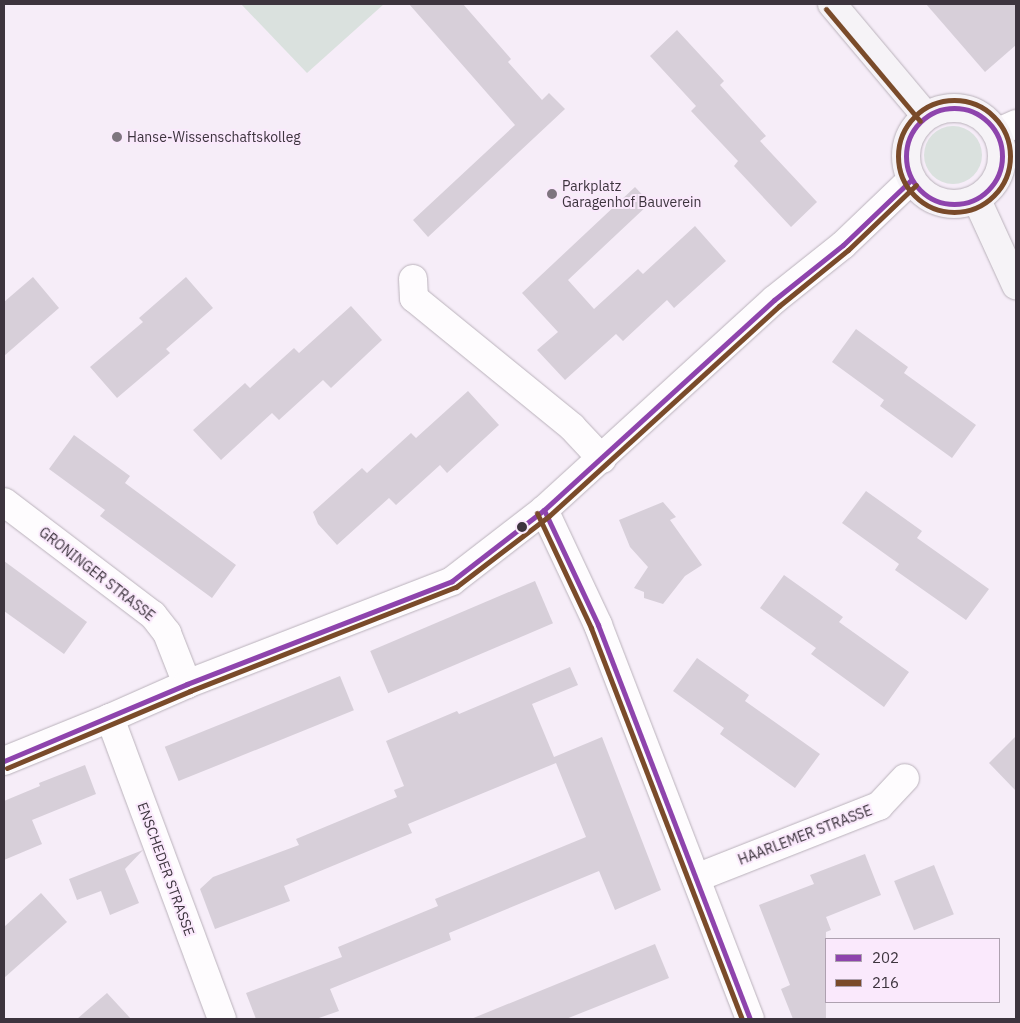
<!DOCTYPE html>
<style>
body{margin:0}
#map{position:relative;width:1020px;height:1023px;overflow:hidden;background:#f6edf8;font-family:"IBM Plex Sans",sans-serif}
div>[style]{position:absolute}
.green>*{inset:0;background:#dae1de}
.round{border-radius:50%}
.building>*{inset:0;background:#d7cfd9;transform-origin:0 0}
.roads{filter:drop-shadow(0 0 1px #bab2bb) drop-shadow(0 0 1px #bab2bb)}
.street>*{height:28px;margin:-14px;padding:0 14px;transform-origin:14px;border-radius:14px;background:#fefcfe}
.secondary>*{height:28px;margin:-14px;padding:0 14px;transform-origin:14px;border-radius:14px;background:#f6f3f7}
.secondary>.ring{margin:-14px;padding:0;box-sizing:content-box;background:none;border:28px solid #f6f3f7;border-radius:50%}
.bus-1>*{height:5px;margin:-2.5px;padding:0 2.5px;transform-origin:2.5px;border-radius:2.5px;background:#8e44ad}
.bus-1>.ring{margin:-2.5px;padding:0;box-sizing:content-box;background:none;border:5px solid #8e44ad;border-radius:50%}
.bus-2>*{height:5px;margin:-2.5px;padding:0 2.5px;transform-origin:2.5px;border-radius:2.5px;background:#7a4b2a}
.bus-2>.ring{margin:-2.5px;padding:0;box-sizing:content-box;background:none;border:5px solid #7a4b2a;border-radius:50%}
.dots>*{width:14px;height:14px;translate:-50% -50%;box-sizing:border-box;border:2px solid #fae9fc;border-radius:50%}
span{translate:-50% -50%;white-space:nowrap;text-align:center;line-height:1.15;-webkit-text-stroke:4px #fae9fc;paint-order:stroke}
.poi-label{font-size:14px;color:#3d343e}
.left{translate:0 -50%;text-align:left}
.street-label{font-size:14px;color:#3d343e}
.frame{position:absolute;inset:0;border:5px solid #3d343e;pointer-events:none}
.legend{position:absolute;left:825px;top:938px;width:175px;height:65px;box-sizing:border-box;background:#fae9fc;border:1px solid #aea1b0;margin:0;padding:6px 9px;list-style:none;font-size:15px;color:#3d343e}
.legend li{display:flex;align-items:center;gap:10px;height:25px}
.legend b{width:25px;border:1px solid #aea1b0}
</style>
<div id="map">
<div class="green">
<div style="clip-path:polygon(241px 4px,384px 4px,307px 73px)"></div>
<div class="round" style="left:924px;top:126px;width:58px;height:58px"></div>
</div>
<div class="building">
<div style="clip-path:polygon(409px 4px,463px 4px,511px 59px,508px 62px,542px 100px,549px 93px,565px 109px,428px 237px,413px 220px,515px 125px)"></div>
<div style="clip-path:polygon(926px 4px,1016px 4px,1016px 45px,985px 72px)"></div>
<div style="clip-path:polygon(677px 30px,724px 81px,720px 85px,766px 136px,760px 141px,817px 202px,791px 227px,734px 166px,738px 161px,691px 111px,696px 106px,650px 56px)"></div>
<div style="clip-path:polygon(635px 187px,650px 203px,568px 280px,594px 309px,638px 269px,643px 274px,695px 226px,726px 261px,674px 308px,667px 300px,623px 341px,616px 334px,565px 380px,537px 350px,558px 332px,522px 293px)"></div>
<div style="clip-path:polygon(33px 277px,59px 308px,4px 356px,4px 302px)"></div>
<div style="clip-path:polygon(186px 277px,213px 308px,166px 349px,170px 353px,117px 398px,90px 367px,143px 322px,139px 318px)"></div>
<div style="clip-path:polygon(351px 306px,382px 340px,331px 388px,323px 380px,279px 420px,272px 413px,221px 460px,193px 430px,245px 383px,250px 388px,294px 348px,299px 353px)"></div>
<div style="clip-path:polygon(856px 329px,908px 367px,904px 373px,976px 425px,952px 458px,880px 406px,884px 400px,832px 362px)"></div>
<div style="clip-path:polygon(468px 391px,499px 425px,447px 473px,440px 465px,396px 505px,389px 498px,337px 545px,318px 524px,313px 512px,362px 468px,367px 473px,411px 433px,416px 438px)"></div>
<div style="clip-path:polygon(74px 435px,130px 476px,125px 483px,236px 565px,212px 598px,100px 516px,105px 510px,49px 469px)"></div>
<div style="clip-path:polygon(866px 491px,922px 531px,917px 538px,989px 589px,966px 620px,895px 570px,899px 564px,842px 523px)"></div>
<div style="clip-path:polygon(663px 502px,676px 517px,670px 520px,702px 565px,685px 576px,663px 604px,644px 598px,644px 592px,634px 588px,648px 567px,630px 547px,619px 520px)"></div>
<div style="clip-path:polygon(4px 561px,87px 622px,64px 654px,4px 611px)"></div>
<div style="clip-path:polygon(784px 575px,843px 617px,839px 622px,909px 672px,884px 707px,811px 654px,816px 648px,760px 608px)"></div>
<div style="left:535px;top:581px;width:46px;height:179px;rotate:67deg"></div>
<div style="clip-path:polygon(697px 658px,749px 695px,745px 701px,820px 754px,795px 788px,720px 734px,724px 728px,673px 691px)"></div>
<div style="clip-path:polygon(570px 667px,578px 685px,532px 704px,554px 757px,602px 737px,661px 890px,615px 910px,599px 871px,449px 933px,451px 940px,330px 989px,339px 1011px,316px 1019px,256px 1019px,246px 993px,342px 957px,338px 947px,438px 906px,435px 899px,586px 837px,556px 763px,408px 824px,412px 833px,284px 886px,290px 901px,215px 929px,200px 889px,213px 877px,299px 845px,296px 839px,397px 797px,394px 790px,404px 786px,386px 741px,457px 711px,459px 714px)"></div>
<div style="left:340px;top:676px;width:37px;height:189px;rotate:68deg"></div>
<div style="clip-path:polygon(1016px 736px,1016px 791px,989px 763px)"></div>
<div style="clip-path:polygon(85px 765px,96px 794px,32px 820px,42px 844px,4px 860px,4px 801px,40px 786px,39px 783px)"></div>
<div style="clip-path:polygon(143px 850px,125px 869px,139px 903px,110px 915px,101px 891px,77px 900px,69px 879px)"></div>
<div style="clip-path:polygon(865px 854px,881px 895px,826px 917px,831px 930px,826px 932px,826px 1019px,793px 1019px,781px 989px,790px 985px,759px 905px,814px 884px,810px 875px)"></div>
<div style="left:934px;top:865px;width:53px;height:43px;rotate:68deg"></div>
<div style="clip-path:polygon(41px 893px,67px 922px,4px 978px,4px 927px)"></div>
<div style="clip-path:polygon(655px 944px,669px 978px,566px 1019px,471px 1019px)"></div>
<div style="clip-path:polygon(107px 993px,131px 1019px,77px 1019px)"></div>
</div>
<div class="roads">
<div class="street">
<div style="left:998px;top:132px;width:20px;rotate:-24deg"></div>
<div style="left:413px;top:279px;width:19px;rotate:87deg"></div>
<div style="left:414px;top:298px;width:204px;rotate:39.2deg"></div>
<div style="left:572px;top:427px;width:44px;rotate:46.8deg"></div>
<div style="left:4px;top:502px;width:187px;rotate:37.2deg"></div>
<div style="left:153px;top:615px;width:23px;rotate:52deg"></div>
<div style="left:167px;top:633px;width:55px;rotate:68.6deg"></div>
<div style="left:544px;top:510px;width:127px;rotate:64.8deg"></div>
<div style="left:598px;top:625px;width:422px;rotate:68.9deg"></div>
<div style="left:110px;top:718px;width:321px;rotate:69.6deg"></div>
<div style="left:4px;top:761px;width:114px;rotate:-22.1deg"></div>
<div style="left:110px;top:718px;width:84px;rotate:-23.8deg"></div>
<div style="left:187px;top:684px;width:284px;rotate:-21.2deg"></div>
<div style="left:452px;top:581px;width:116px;rotate:-37.7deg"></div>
<div style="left:544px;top:510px;width:311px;rotate:-42.4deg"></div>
<div style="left:774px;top:300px;width:88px;rotate:-38.6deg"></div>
<div style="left:843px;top:245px;width:94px;rotate:-43.7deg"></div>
<div style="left:696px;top:878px;width:197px;rotate:-21.5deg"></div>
<div style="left:879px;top:806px;width:38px;rotate:-47deg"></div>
</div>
<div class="secondary">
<div style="left:832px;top:4px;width:146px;rotate:50deg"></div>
<div class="ring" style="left:906px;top:108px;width:68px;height:68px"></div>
<div style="left:977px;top:200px;width:94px;rotate:65.4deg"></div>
</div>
</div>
<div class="bus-1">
<div class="ring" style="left:906px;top:108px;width:91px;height:91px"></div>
<div style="left:544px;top:510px;width:127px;rotate:64.8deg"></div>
<div style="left:598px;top:625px;width:422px;rotate:68.9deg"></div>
<div style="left:4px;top:761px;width:199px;rotate:-22.8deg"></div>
<div style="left:187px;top:684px;width:284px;rotate:-21.2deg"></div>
<div style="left:452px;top:581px;width:116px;rotate:-37.7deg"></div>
<div style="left:544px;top:510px;width:311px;rotate:-42.4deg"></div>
<div style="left:774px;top:300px;width:88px;rotate:-38.6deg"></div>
<div style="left:843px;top:245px;width:94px;rotate:-43.7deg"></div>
</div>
<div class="bus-2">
<div style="left:826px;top:9px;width:146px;rotate:50deg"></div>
<div class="ring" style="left:898px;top:100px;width:107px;height:107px"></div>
<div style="left:537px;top:513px;width:127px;rotate:64.8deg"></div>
<div style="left:591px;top:628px;width:419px;rotate:68.9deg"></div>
<div style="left:7px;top:768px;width:199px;rotate:-22.8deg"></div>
<div style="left:190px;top:691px;width:286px;rotate:-21.4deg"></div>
<div style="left:456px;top:587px;width:117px;rotate:-37.4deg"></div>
<div style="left:549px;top:516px;width:311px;rotate:-42.4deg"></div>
<div style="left:779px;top:306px;width:89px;rotate:-39.1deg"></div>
<div style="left:848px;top:250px;width:94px;rotate:-43.7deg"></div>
</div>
<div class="dots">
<div style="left:117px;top:137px;background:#7e757f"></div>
<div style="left:552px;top:194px;background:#7e757f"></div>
<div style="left:522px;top:527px;background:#3d343e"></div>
</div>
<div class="poi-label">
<span class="left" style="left:127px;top:137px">Hanse-Wissenschaftskolleg</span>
<span class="left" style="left:562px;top:194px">Parkplatz<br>Garagenhof Bauverein</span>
</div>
<div class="street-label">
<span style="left:97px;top:574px;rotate:38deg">GRONINGER STRASSE</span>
<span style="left:805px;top:835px;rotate:-21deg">HAARLEMER STRASSE</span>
<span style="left:166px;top:869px;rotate:70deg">ENSCHEDER STRASSE</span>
</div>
<div class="frame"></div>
<ul class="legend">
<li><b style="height:6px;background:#8e44ad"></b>202</li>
<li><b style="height:6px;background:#7a4b2a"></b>216</li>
</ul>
</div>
